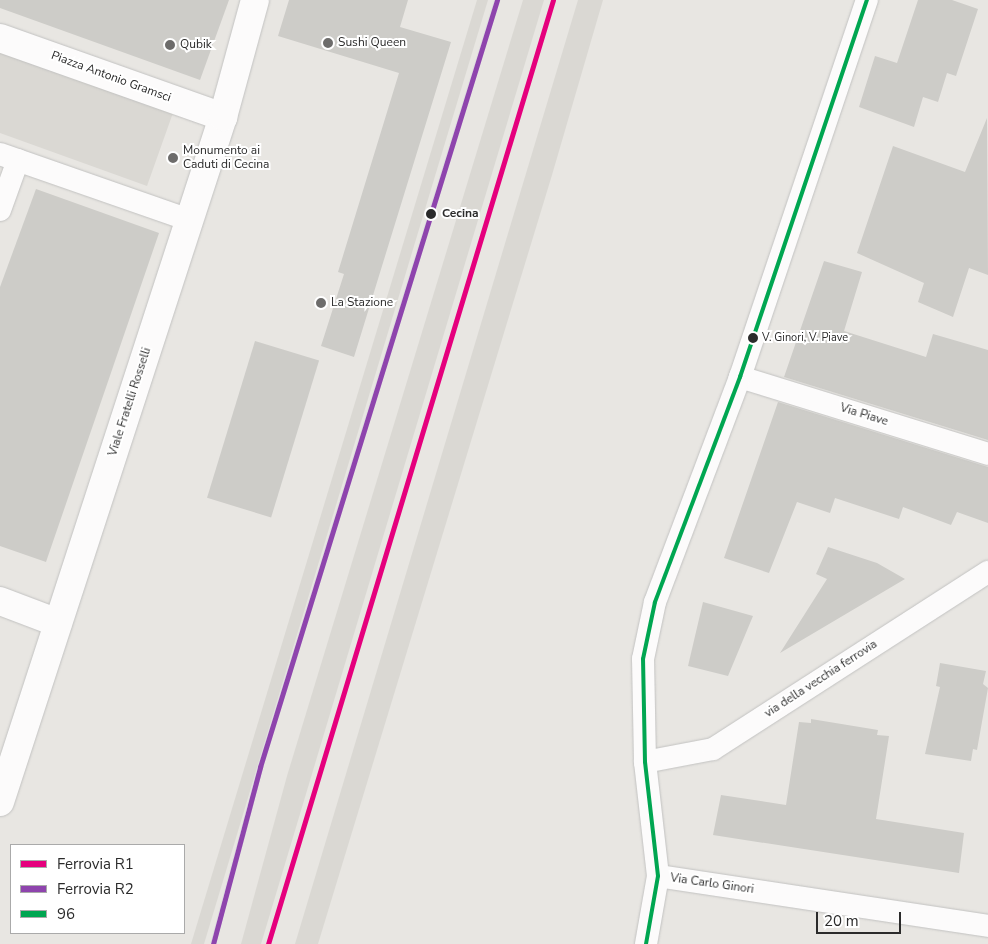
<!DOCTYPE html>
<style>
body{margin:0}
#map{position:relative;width:988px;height:944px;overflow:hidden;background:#e8e6e2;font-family:"Nunito Sans",sans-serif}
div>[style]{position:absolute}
.plaza>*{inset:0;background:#dad8d3}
.building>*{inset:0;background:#cdccc8;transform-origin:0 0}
.roads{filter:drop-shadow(0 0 1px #c2c2c1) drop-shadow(0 0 1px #c2c2c1)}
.street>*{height:22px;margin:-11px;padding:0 11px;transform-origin:11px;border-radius:11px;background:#fcfbfb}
.secondary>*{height:28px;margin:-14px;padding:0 14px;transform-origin:14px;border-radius:14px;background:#fcfbfb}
.rail>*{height:5.5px;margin-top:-2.75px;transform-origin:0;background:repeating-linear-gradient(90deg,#fff 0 11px,#dededf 0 22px);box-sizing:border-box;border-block:1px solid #dededf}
.bus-1>*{height:4px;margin:-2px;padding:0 2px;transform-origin:2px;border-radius:2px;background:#00a651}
.rail-1>*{height:5px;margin:-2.5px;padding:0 2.5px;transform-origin:2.5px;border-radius:2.5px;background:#e5007d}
.rail-2>*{height:5px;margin:-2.5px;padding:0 2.5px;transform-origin:2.5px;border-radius:2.5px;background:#8e44ad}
.dots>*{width:14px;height:14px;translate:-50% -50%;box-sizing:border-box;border:2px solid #fff;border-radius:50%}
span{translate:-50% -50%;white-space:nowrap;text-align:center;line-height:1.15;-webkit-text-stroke:4px #fff;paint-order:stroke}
.bus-label{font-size:11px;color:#2b2b2b}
.left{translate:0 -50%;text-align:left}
.poi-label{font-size:12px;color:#2b2b2b}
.street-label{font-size:12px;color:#2b2b2b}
.stop-label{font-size:12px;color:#2b2b2b;font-weight:700}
.legend{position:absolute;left:10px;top:844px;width:175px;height:90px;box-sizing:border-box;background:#fff;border:1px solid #aaa;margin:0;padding:6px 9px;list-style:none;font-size:15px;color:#2b2b2b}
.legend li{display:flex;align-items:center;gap:10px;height:25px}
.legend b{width:25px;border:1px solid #aaa}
.scale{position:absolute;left:816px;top:912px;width:85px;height:22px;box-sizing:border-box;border:2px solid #2b2b2b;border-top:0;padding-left:6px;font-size:15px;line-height:18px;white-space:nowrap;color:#2b2b2b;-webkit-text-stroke:4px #fff;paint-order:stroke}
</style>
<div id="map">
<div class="plaza">
<div style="clip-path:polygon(477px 0,488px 0,204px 944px,191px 944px)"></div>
<div style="clip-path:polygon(523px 0,544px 0,261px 944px,241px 944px,287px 776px)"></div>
<div style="clip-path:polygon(578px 0,603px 0,552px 175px,318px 944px,295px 944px)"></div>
<div style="clip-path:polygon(0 47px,174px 110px,147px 186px,0 133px)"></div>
</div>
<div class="building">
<div style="clip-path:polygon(0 0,229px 0,200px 80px,0 8px)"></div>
<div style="clip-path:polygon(289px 0,408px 0,400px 27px,451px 42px,354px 357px,321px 346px,344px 274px,338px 272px,399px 73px,278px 36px)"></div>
<div style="clip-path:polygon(918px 0,952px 0,978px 9px,956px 76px,947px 73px,938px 102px,923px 97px,914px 127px,859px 107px,875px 56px,897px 63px)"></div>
<div style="clip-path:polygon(987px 118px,988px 275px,969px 268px,953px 317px,918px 302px,924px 283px,857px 253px,893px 146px,965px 172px)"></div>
<div style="clip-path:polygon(36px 189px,159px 233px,46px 562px,0 546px,0 287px)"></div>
<div style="clip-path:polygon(824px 261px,862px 272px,844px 331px,926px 357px,933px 334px,988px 350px,988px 440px,784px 377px)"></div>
<div style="left:255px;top:341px;width:67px;height:164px;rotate:17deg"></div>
<div style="clip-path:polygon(778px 402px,988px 467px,988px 523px,957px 512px,951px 525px,903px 507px,899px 519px,835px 498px,830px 513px,797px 502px,769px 573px,724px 558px)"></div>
<div style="clip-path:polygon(828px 547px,877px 563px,905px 579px,780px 653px,827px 579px,816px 574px)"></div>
<div style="clip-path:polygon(703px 602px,753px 616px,728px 676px,688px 666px)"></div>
<div style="clip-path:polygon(940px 663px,986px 671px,983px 684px,988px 688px,977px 750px,973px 749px,971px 761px,925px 754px,940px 687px,936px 686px)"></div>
<div style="clip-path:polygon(811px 719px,878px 730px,877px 735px,889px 736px,876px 819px,964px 833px,959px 873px,713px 835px,721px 795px,786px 805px,799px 722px,811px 723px)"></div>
</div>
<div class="roads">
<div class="street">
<div style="left:0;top:154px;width:200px;rotate:19.2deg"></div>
<div style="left:0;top:210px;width:53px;rotate:-70.2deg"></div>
<div style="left:740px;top:377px;width:260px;rotate:17.2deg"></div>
<div style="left:645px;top:762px;width:69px;rotate:-10.8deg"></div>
<div style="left:713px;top:749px;width:327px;rotate:-32.8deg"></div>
<div style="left:658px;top:876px;width:334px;rotate:8.6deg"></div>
<div style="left:646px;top:944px;width:69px;rotate:-80deg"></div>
<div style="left:658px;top:876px;width:115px;rotate:-96.5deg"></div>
<div style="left:645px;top:762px;width:103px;rotate:-91.1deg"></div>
<div style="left:643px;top:659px;width:58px;rotate:-78.1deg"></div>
<div style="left:655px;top:602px;width:241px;rotate:-69.3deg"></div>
<div style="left:740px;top:377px;width:398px;rotate:-71.4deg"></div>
</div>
<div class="secondary">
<div style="left:0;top:38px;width:237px;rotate:19.5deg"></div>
<div style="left:0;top:601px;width:62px;rotate:20.8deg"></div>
<div style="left:0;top:802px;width:720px;rotate:-71.97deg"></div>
<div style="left:223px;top:117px;width:121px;rotate:-74.7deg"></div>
</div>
</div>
<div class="rail">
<div style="left:213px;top:944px;width:183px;rotate:-75.1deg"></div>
<div style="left:260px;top:767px;width:803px;rotate:-72.83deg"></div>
</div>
<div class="bus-1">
<div style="left:646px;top:944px;width:69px;rotate:-80deg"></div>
<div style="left:658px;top:876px;width:115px;rotate:-96.5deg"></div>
<div style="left:645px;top:762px;width:103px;rotate:-91.1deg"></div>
<div style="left:643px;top:659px;width:58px;rotate:-78.1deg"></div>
<div style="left:655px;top:602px;width:241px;rotate:-69.3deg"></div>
<div style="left:740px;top:377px;width:398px;rotate:-71.4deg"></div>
</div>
<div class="rail-1">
<div style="left:268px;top:944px;width:986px;rotate:-73.2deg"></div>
</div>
<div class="rail-2">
<div style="left:213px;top:944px;width:183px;rotate:-75.1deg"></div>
<div style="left:260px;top:767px;width:803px;rotate:-72.83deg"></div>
</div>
<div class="dots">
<div style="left:328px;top:43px;background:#6d6c6b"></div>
<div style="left:170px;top:45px;background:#6d6c6b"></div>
<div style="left:173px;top:158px;background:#6d6c6b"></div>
<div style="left:431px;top:214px;background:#2b2b2b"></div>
<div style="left:321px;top:303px;background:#6d6c6b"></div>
<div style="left:753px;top:338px;background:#2b2b2b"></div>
</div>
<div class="bus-label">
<span class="left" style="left:762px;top:338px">V. Ginori, V. Piave</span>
</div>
<div class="poi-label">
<span class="left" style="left:338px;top:43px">Sushi Queen</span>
<span class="left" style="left:180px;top:45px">Qubik</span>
<span class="left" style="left:183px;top:158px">Monumento ai<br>Caduti di Cecina</span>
<span class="left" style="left:331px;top:303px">La Stazione</span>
</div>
<div class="street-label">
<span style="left:111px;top:77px;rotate:20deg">Piazza Antonio Gramsci</span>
<span style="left:130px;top:402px;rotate:-72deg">Viale Fratelli Rosselli</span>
<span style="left:864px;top:415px;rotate:17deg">Via Piave</span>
<span style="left:821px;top:679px;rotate:-33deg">via della vecchia ferrovia</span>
<span style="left:712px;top:884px;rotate:8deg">Via Carlo Ginori</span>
</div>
<div class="stop-label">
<span class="left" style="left:442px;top:214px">Cecina</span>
</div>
<ul class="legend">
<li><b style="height:6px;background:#e5007d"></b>Ferrovia R1</li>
<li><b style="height:6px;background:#8e44ad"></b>Ferrovia R2</li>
<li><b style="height:6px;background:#00a651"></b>96</li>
</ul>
<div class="scale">20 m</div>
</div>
